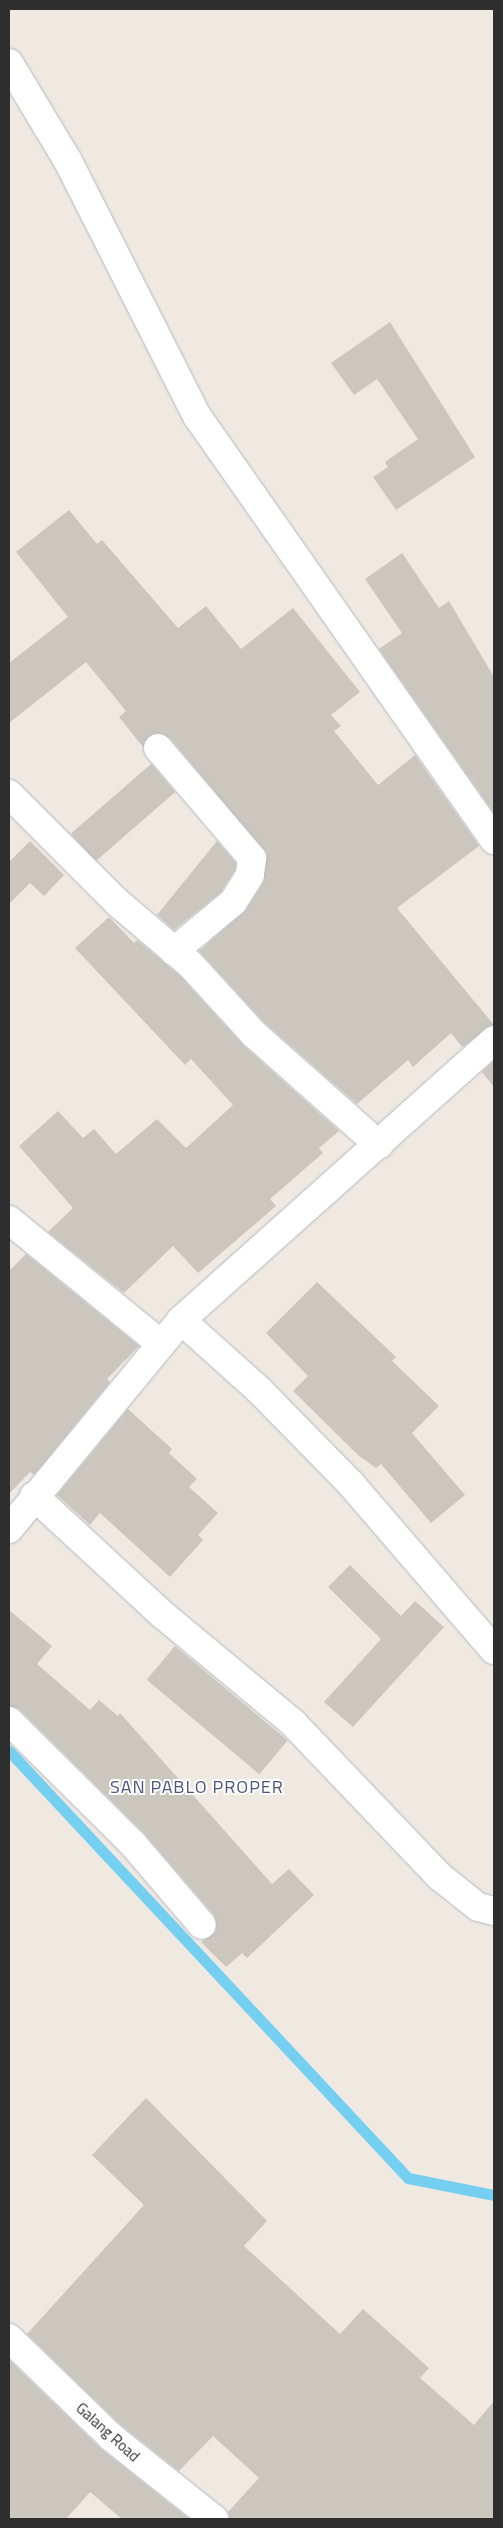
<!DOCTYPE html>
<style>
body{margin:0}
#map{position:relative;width:503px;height:2528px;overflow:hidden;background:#efe9e1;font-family:"Titillium Web",sans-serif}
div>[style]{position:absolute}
.stream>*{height:11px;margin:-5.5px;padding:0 5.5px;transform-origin:5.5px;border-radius:5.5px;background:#75cff0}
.building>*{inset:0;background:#cbc7bf;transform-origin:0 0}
.roads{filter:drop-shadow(0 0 1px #b4b7c1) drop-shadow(0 0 1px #b4b7c1)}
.minor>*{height:28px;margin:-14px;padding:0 14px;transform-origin:14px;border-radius:14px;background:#fff}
span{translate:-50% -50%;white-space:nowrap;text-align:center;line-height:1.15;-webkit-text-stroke:4px #fff;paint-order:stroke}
.street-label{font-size:15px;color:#2e2e2e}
.quarter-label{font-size:18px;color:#4d5680;letter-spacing:1px}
.frame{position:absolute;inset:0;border:10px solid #2e2e2e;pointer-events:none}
</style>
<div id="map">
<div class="stream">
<div style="left:9px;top:1751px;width:584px;rotate:46.94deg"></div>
<div style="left:408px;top:2178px;width:88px;rotate:11.2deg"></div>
</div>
<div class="building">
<div style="clip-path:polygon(390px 322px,475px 457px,396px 510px,373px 477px,388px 467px,385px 462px,418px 439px,377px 379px,354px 395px,331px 363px)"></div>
<div style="clip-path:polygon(69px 510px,97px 544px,102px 540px,178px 628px,206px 606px,241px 649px,293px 608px,360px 692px,331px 715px,341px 726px,334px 731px,378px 785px,415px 755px,479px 846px,397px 908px,494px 1025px,462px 1047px,451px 1033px,413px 1067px,408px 1060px,357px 1104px,265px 1023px,199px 951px,246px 910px,263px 883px,267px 854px,170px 738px,155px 733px,143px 747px,119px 717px,126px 711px,86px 662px,9px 723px,9px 663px,68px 617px,16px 552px)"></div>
<div style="clip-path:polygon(402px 553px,439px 608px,449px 601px,494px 677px,494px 813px,379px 649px,402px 633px,365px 579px)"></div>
<div style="left:151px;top:764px;width:37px;height:106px;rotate:49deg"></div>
<div style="clip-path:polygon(30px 841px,64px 875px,44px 896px,30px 883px,9px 904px,9px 862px)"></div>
<div style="clip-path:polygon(217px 841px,236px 863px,235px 870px,221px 892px,174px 930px,157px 915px)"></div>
<div style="clip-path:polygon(109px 917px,134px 943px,137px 940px,179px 975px,244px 1046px,339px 1131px,319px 1148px,323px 1153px,270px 1199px,276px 1206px,198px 1273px,173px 1246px,124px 1293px,48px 1232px,73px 1208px,19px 1146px,58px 1111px,83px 1138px,94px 1129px,116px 1154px,157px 1119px,186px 1148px,233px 1105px,191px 1059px,185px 1065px,75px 948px)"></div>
<div style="clip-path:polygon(494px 1061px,494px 1087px,482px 1072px)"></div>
<div style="clip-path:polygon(26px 1254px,139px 1346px,107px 1379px,110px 1382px,34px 1475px,30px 1472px,9px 1494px,9px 1271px)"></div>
<div style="clip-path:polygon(317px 1282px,396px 1357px,392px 1361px,439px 1406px,412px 1433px,465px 1495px,431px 1523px,381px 1464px,376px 1468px,358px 1455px,293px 1391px,308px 1376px,266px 1333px)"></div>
<div style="clip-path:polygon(128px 1409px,172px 1449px,169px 1453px,197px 1479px,189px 1487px,218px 1513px,198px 1535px,203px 1540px,170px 1577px,100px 1513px,90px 1525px,57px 1495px)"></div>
<div style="clip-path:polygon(350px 1565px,401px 1616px,415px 1601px,444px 1627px,353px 1727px,324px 1702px,381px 1639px,328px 1587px)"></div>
<div style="clip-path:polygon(9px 1610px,52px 1646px,37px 1664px,90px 1710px,99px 1700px,118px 1716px,120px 1713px,272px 1884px,289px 1869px,314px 1895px,247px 1958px,242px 1953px,226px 1967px,201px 1942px,216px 1931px,214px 1915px,144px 1833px,20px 1710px,9px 1706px)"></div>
<div style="left:175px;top:1646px;width:147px;height:44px;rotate:40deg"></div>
<div style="clip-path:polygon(146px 2098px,267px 2221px,244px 2246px,340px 2334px,363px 2309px,429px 2368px,420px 2378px,474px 2425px,494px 2401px,494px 2519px,229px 2519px,228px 2512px,259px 2478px,213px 2436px,179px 2471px,121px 2425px,27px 2334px,144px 2205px,92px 2155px)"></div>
<div style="clip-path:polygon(9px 2360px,100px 2448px,189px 2519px,122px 2519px,90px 2492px,66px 2519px,9px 2519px)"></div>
</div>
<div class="roads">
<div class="minor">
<div style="left:9px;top:63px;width:114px;rotate:59deg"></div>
<div style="left:68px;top:161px;width:286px;rotate:63.2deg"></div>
<div style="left:197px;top:416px;width:518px;rotate:54.99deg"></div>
<div style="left:158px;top:748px;width:145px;rotate:49.5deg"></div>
<div style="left:252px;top:858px;width:17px;rotate:97deg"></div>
<div style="left:250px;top:875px;width:32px;rotate:122deg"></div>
<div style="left:233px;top:902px;width:77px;rotate:140.3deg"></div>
<div style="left:9px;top:794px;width:154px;rotate:45deg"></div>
<div style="left:118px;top:903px;width:94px;rotate:40.3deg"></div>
<div style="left:190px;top:964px;width:95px;rotate:47.6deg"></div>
<div style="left:254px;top:1034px;width:167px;rotate:41.6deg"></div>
<div style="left:9px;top:1220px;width:196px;rotate:39.2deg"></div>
<div style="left:181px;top:1320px;width:105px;rotate:41.9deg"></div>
<div style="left:259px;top:1390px;width:132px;rotate:45.6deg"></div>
<div style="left:351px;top:1484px;width:219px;rotate:49.3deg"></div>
<div style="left:34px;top:1496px;width:176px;rotate:42.7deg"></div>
<div style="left:163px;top:1615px;width:168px;rotate:39.7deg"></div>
<div style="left:292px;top:1722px;width:213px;rotate:46.3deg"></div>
<div style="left:439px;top:1876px;width:50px;rotate:38.5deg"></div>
<div style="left:478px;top:1907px;width:16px;rotate:14deg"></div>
<div style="left:9px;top:1529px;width:271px;rotate:-50.5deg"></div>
<div style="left:181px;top:1320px;width:420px;rotate:-41.8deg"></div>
<div style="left:9px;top:1721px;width:175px;rotate:44.8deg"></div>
<div style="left:133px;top:1844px;width:106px;rotate:49.6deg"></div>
<div style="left:9px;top:2338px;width:142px;rotate:44.1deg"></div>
<div style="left:111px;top:2437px;width:132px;rotate:38.5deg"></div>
</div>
</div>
<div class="street-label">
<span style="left:108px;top:2432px;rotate:42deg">Galang Road</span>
</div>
<div class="quarter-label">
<span style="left:197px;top:1787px">SAN PABLO PROPER</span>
</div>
<div class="frame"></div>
</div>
